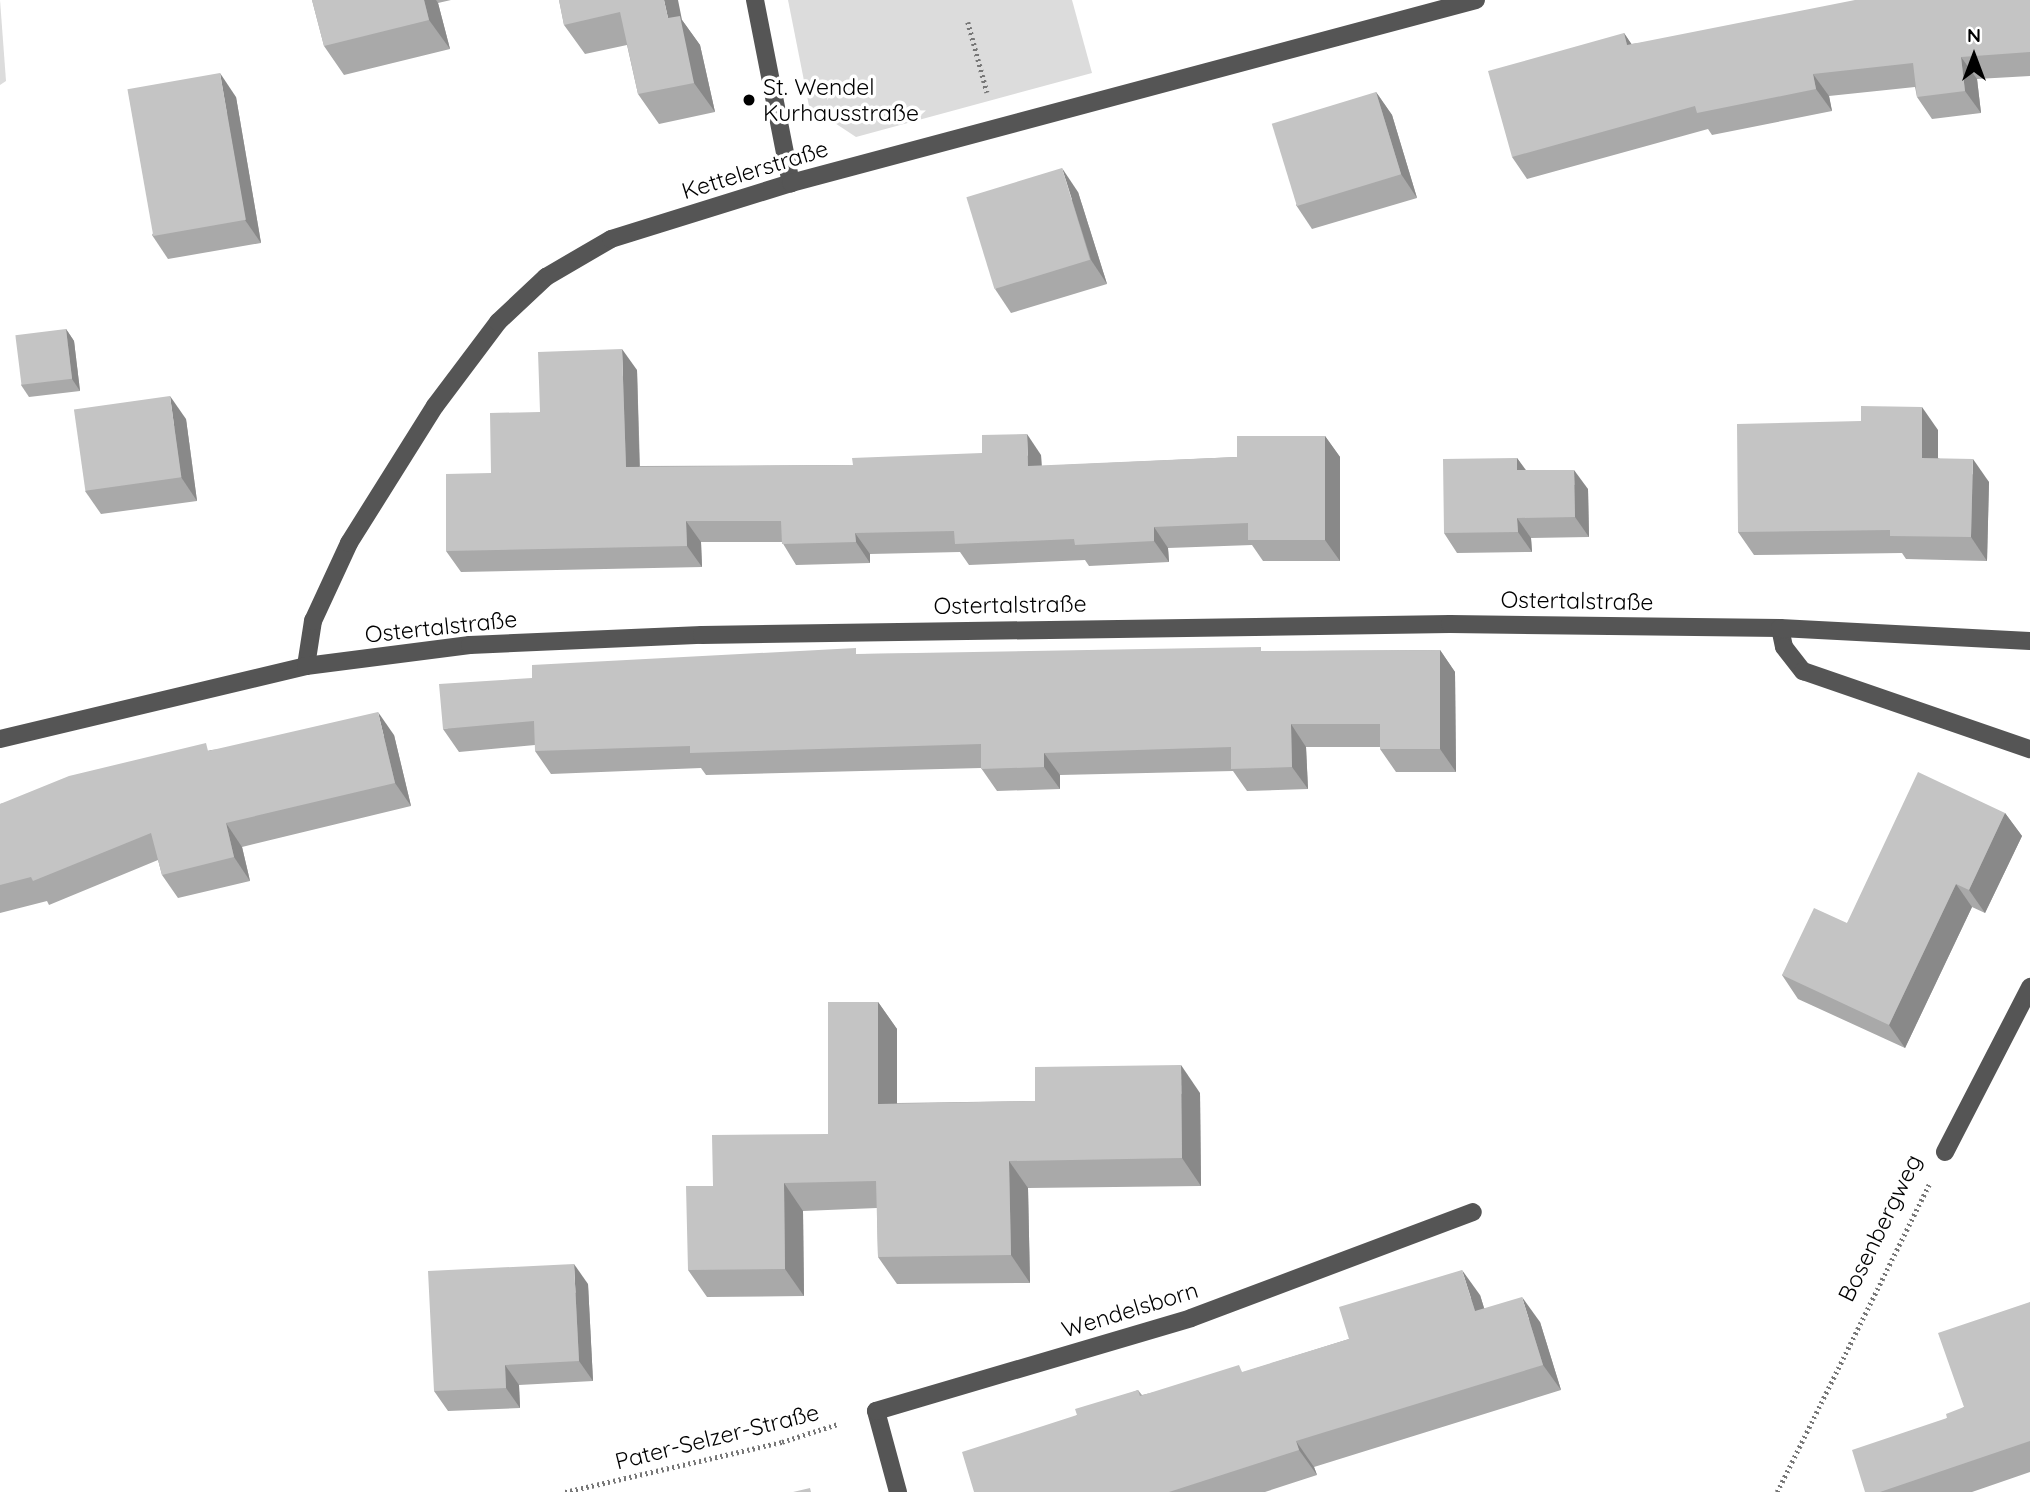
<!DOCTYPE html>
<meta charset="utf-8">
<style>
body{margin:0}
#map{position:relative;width:2030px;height:1492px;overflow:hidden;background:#fff;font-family:Quicksand,sans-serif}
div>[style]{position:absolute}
.green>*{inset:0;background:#dcdcdc}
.path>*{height:4.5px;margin-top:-2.25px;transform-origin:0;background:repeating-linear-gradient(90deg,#777 0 2px,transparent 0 5.5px)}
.minor>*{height:18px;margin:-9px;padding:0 9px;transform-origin:9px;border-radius:9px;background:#555}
.wall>*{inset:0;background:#a9a9a9}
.shaded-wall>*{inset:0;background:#898989}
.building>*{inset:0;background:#c4c4c4;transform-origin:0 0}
.dots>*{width:19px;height:19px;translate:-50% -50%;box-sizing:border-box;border:4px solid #fff;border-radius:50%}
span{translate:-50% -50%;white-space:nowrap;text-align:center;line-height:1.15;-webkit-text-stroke:7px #fff;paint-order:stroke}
.poi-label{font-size:23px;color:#000}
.left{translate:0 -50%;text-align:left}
.street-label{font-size:23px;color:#000}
.north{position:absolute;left:1939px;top:21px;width:70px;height:70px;-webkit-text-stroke:5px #fff;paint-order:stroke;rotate:0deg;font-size:19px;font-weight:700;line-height:28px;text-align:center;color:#000}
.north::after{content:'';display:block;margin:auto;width:24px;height:32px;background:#000;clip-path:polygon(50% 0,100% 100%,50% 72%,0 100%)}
</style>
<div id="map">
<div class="green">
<div style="clip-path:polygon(0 0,6px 81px,0 85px)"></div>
<div style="clip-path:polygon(788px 0,1072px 0,1092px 73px,856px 137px,809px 106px)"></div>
</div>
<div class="path">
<div style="left:968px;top:22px;width:73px;rotate:74.8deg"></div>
<div style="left:565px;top:1492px;width:223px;rotate:-13deg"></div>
<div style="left:782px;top:1442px;width:59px;rotate:-17.8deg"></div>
<div style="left:1777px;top:1492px;width:343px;rotate:-63.7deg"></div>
</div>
<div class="minor">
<div style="left:755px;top:0;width:187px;rotate:78.9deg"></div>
<div style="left:1780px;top:628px;width:19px;rotate:78deg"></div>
<div style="left:1784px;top:647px;width:31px;rotate:52deg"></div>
<div style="left:1803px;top:671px;width:240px;rotate:19deg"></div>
<div style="left:306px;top:666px;width:46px;rotate:-81.2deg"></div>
<div style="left:313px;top:621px;width:86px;rotate:-65.2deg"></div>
<div style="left:349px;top:543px;width:162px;rotate:-57.9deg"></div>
<div style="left:435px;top:406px;width:105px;rotate:-53.1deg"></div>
<div style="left:498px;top:322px;width:66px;rotate:-43.2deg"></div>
<div style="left:546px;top:277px;width:75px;rotate:-30.3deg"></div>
<div style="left:611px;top:239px;width:189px;rotate:-17.3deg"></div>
<div style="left:791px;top:183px;width:709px;rotate:-14.96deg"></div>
<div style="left:0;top:739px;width:315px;rotate:-13.4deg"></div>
<div style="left:306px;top:666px;width:165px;rotate:-7.3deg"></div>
<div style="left:470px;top:645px;width:232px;rotate:-2.5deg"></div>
<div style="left:702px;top:635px;width:748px;rotate:-0.84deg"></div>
<div style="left:1450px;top:624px;width:330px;rotate:0.7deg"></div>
<div style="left:1780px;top:628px;width:250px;rotate:3deg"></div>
<div style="left:1945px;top:1152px;width:186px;rotate:-62.7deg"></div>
<div style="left:898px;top:1492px;width:84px;rotate:-105.2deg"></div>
<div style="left:876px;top:1411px;width:328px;rotate:-16.4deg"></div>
<div style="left:1191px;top:1318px;width:301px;rotate:-20.6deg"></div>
</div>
<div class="wall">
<div style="clip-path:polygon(312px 0,451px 0,438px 3px,450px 49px,344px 75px,324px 46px)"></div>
<div style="clip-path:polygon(559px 0,682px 20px,700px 45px,715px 112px,659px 124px,638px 94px,627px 45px,585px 54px,564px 25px)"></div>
<div style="clip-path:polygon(2030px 0,2030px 76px,1977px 79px,1981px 113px,1932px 119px,1917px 97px,1915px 87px,1829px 96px,1832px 111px,1712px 135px,1708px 129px,1527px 179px,1512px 157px,1624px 33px,1631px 44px)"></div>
<div style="clip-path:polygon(1376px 92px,1392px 115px,1417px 198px,1312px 229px,1296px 205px)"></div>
<div style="clip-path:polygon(236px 97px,261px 243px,168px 259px,152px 235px)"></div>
<div style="clip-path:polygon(1078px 192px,1107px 284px,1011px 313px,995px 289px)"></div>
<div style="clip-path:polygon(66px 329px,74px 341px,80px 391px,29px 397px,21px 385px)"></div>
<div style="clip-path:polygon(637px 370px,640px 466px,853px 465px,1041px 455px,1042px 466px,1237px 457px,1325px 436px,1340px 457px,1340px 561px,1263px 561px,1252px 545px,1168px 548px,1169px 562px,1089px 566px,1085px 560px,969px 565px,960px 552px,870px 554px,870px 563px,796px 565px,782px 542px,701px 542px,702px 567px,461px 572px,446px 551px,491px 473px,540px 412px)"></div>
<div style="clip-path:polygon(186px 419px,197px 501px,101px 514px,85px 491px)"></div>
<div style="clip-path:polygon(1938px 430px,1938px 458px,1989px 482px,1987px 561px,1906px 559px,1902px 553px,1754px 555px,1738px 532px)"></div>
<div style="clip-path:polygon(1517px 458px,1526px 470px,1588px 489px,1589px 537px,1531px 538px,1532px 552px,1457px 553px,1444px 533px)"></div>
<div style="clip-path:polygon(1440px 650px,1455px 672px,1456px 772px,1396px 772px,1380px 749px,1380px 747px,1306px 747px,1308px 789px,1247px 791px,1233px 771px,1060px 775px,1060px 789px,997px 791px,981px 768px,706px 775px,701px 768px,551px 774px,535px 751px,535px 745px,459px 752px,443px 729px,861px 654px)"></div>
<div style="clip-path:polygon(394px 735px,411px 806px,242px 847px,250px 881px,178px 898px,162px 875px,158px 860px,49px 905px,47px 901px,0 913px,0 804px,211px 750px)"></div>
<div style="clip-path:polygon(2005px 813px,2022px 836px,1985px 913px,1972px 907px,1905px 1048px,1798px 999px,1782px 975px,1847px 923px)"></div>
<div style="clip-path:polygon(878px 1002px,897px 1029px,897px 1103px,1035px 1101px,1200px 1093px,1201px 1186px,1028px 1188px,1030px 1283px,897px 1284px,878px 1257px,877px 1208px,803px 1211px,804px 1296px,707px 1297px,688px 1270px,713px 1186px,828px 1134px)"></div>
<div style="clip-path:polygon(588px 1284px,593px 1381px,519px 1385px,520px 1408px,448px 1411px,434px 1391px)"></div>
<div style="clip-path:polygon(1480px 1295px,1484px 1308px,1540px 1322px,1561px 1390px,1314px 1467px,1317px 1475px,1265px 1492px,974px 1492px,1077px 1415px,1138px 1390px,1142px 1395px,1244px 1372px,1349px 1339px)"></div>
<div style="clip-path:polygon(2030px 1302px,2030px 1472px,1972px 1492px,1865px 1492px,1947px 1418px,1964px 1407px)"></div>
</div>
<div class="shaded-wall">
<div style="clip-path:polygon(424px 0,436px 0,438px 3px,450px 49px,429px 20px)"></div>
<div style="clip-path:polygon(664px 0,678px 0,682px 20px,700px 45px,715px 112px,694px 83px,668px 18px)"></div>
<div style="clip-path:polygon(1624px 33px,1639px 55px,1627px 45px)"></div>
<div style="clip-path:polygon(1961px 57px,1977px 79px,1981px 113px,1965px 91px)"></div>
<div style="clip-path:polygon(220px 73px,236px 97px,261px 243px,245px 220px)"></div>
<div style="clip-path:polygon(1813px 74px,1829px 96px,1832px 111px,1816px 89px)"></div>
<div style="clip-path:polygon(1376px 92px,1392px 115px,1417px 198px,1401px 174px)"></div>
<div style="clip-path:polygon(1062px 168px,1078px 192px,1107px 284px,1091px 260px)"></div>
<div style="clip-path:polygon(66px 329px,74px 341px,80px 391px,72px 379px)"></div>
<div style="clip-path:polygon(622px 349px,637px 370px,640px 488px,626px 467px)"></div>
<div style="clip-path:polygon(170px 396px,186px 419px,197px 501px,181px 477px)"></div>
<div style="clip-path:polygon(1922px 407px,1938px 430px,1938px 481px,1922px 458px)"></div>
<div style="clip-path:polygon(1027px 434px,1041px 455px,1042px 487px,1028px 466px)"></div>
<div style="clip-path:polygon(1325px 436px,1340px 457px,1340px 561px,1325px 540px)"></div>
<div style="clip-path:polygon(1517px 458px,1531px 478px,1517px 470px)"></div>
<div style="clip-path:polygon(1973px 459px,1989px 482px,1987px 561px,1971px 537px)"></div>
<div style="clip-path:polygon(1574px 470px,1588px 489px,1589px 537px,1575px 517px)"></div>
<div style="clip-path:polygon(1517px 518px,1531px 538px,1532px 552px,1518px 532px)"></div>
<div style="clip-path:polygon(686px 521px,701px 542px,702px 567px,687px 546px)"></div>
<div style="clip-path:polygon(1154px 527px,1168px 548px,1169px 562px,1154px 541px)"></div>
<div style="clip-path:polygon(855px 533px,870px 554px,870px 563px,856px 542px)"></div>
<div style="clip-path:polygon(1440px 650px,1455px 672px,1456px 772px,1440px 749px)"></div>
<div style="clip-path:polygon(378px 712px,394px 735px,411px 806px,395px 783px)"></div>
<div style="clip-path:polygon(1291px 724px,1306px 747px,1308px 789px,1292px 767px)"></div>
<div style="clip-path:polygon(1044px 753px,1060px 775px,1060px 789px,1044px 767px)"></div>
<div style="clip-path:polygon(2005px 813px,2022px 836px,1985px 913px,1969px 890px)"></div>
<div style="clip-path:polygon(226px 823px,242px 847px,250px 881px,234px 857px)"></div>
<div style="clip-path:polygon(1956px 884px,1972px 907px,1905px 1048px,1889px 1025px)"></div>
<div style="clip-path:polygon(878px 1002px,897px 1029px,897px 1131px,878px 1104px)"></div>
<div style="clip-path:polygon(1181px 1065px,1200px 1093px,1201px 1186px,1182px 1158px)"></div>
<div style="clip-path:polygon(1009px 1161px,1028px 1188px,1030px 1283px,1011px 1255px)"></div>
<div style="clip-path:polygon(784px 1183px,803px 1211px,804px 1296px,785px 1269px)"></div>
<div style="clip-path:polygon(574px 1264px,588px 1284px,593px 1381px,579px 1361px)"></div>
<div style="clip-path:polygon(1462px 1270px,1480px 1295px,1493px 1337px,1475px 1311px)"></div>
<div style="clip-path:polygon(1522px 1297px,1540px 1322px,1561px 1390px,1543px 1365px)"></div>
<div style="clip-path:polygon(505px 1365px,519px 1385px,520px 1408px,506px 1388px)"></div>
<div style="clip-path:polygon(1296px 1441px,1314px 1467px,1317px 1475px,1299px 1450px)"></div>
</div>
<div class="building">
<div style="clip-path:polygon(312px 0,424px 0,429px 20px,324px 46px)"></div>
<div style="clip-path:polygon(559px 0,664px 0,668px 18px,680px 16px,694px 83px,638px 94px,620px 12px,564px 25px)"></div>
<div style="clip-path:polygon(1855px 0,2030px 0,2030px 52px,1961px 57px,1965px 91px,1917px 97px,1913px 63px,1813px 74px,1816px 89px,1697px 113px,1695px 106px,1512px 157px,1488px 71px,1624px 33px,1627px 45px)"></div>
<div style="left:220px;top:73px;width:149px;height:94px;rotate:80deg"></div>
<div style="left:1376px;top:92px;width:86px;height:109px;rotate:73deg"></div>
<div style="left:1062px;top:168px;width:96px;height:100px;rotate:73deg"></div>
<div style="left:66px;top:329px;width:50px;height:51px;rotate:83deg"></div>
<div style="clip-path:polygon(622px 349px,626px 467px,853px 465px,852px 458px,982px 453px,982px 435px,1027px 434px,1028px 466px,1237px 457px,1237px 436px,1325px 436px,1325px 540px,1248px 540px,1248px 523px,1154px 527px,1154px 541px,1075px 545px,1074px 539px,955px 544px,954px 531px,855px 533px,856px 542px,782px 544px,781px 521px,686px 521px,687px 546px,446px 551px,446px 474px,491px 473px,490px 413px,540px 412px,538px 352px)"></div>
<div style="left:170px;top:396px;width:82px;height:97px;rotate:82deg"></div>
<div style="clip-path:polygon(1861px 406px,1922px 407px,1922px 458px,1973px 459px,1971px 537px,1890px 536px,1890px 530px,1738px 532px,1737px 424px,1861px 421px)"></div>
<div style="clip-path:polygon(1517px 458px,1517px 470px,1574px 470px,1575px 517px,1517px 518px,1518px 532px,1444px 533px,1443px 459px)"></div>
<div style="clip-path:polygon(1261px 647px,1261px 651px,1440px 650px,1440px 749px,1380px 749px,1380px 724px,1291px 724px,1292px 767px,1231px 769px,1231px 747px,1044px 753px,1044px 767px,981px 769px,981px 744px,690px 753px,690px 746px,535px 751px,534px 721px,443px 729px,439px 684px,532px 678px,532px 665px,856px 648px,856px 654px)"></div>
<div style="clip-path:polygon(378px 712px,395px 783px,226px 823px,234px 857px,162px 875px,151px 833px,33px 881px,31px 877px,0 885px,0 804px,69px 776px,206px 743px,208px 751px)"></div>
<div style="clip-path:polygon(1918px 772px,2005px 813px,1969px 890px,1956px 884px,1889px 1025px,1782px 975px,1814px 908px,1847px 923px)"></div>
<div style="clip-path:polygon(828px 1002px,878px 1002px,878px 1104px,1035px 1101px,1035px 1067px,1181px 1065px,1182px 1158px,1009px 1161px,1011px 1255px,878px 1257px,876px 1181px,784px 1183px,785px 1269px,688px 1270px,686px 1186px,713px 1186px,712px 1135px,828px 1134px)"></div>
<div style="clip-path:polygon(574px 1264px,579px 1361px,505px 1365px,506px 1388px,434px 1391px,428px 1271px)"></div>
<div style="clip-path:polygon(1462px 1270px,1475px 1311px,1522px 1297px,1543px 1365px,1296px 1441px,1299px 1450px,1169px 1492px,974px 1492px,962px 1452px,1077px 1415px,1075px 1409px,1138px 1390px,1140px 1396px,1239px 1365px,1242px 1372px,1349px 1339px,1339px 1307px)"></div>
<div style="clip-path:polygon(2030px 1302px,2030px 1441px,1880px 1492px,1865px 1492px,1852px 1450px,1947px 1418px,1946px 1414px,1964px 1407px,1938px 1333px)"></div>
<div style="clip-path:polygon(810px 1488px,811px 1492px,793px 1492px)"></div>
</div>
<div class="dots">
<div style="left:749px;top:100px;background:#000"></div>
</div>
<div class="poi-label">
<span class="left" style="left:763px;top:100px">St. Wendel<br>Kurhausstraße</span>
</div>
<div class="street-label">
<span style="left:755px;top:170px;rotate:-17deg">Kettelerstraße</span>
<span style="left:1577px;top:601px;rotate:1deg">Ostertalstraße</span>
<span style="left:1010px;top:605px;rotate:-1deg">Ostertalstraße</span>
<span style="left:441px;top:627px;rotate:-6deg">Ostertalstraße</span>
<span style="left:1880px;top:1228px;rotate:-64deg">Bosenbergweg</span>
<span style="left:1130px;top:1310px;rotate:-17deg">Wendelsborn</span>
<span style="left:717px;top:1437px;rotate:-14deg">Pater-Selzer-Straße</span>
</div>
<div class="north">N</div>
</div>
